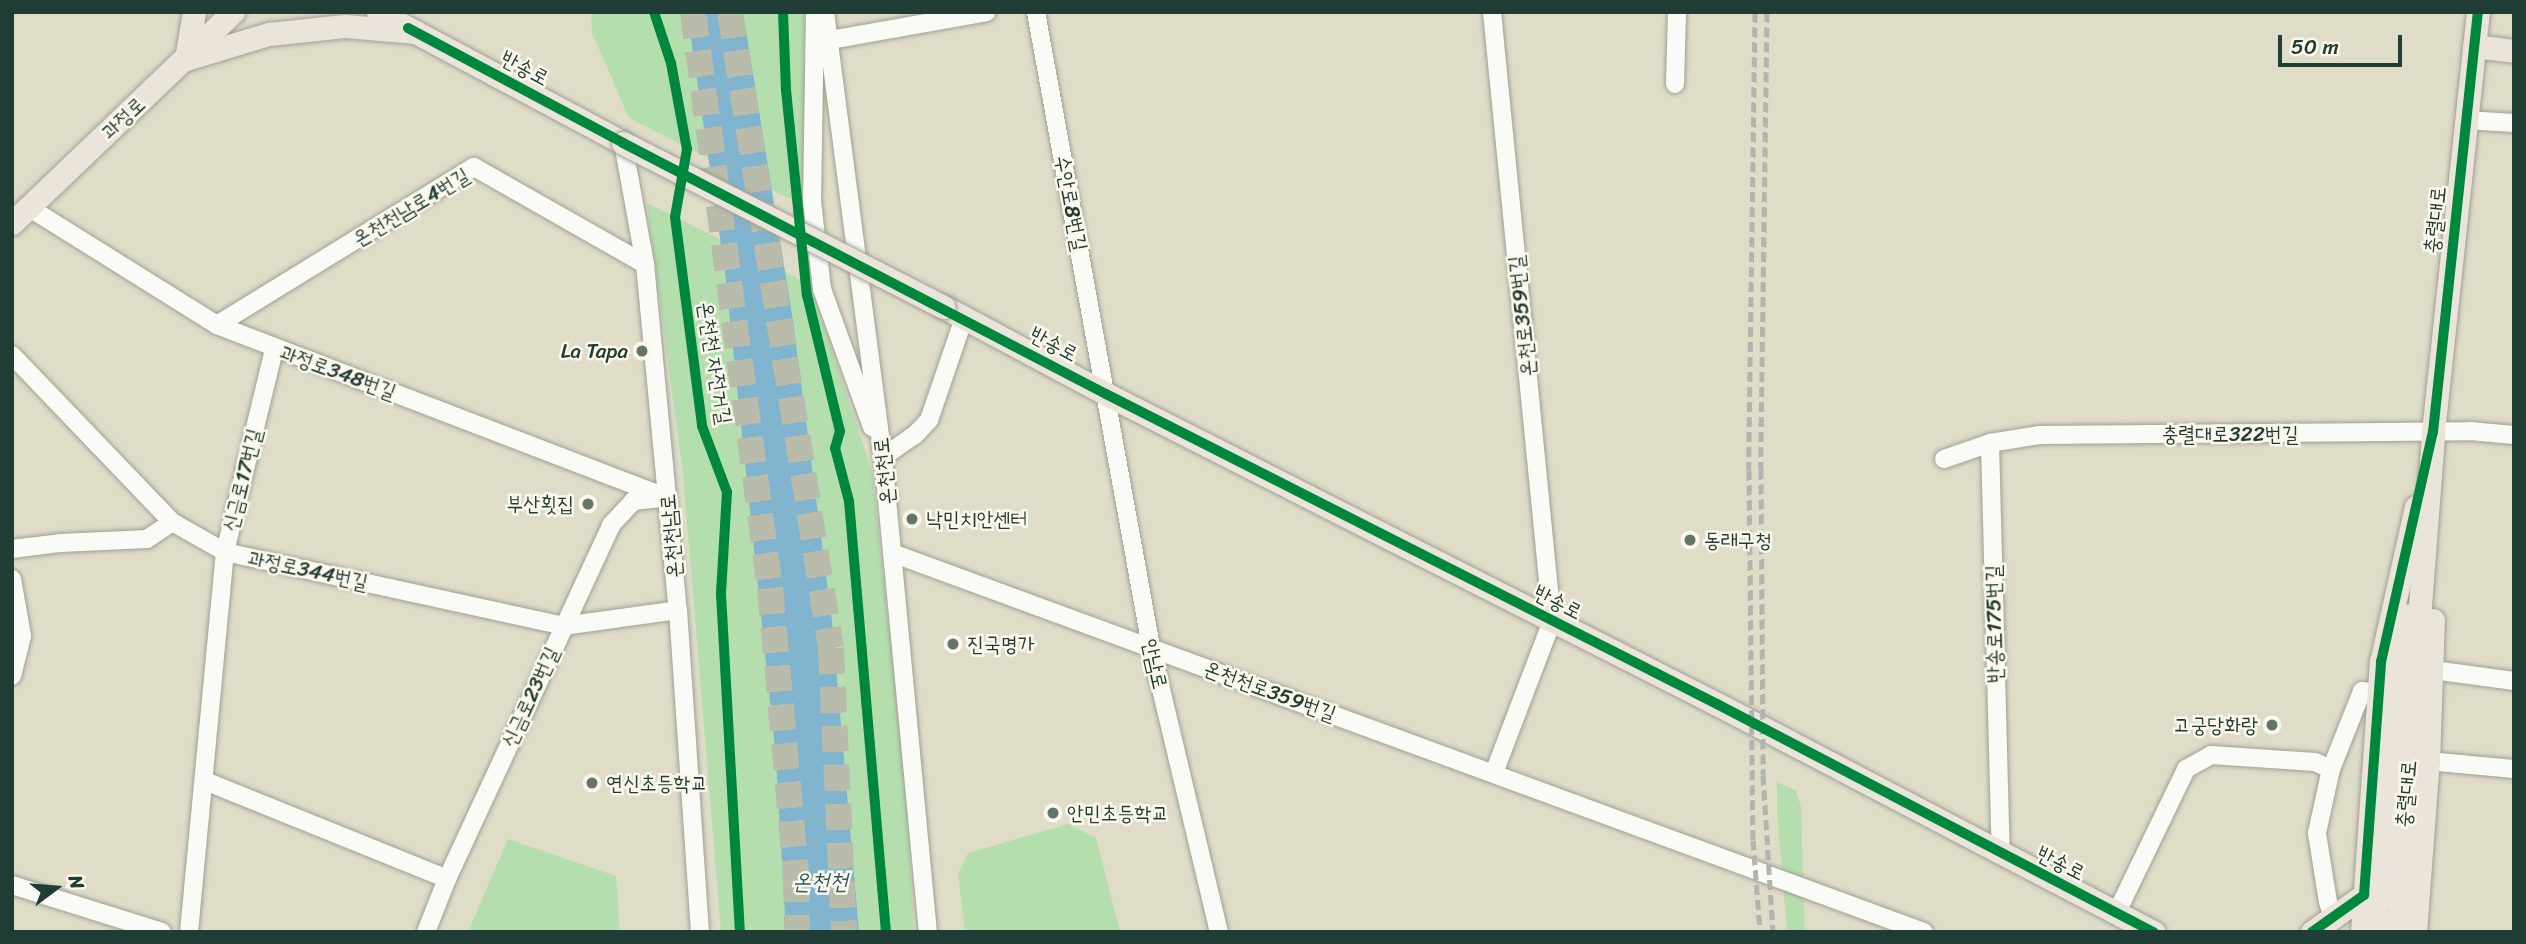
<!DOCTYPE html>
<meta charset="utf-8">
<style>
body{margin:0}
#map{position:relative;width:2526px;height:944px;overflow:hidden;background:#dfdcc8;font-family:Sriracha,"Poor Story",sans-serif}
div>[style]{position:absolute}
.green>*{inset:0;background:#b5deaf}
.water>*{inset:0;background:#81b4ce}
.highway-tunnel>*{height:26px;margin-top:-13px;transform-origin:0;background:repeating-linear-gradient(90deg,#b9bcaa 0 26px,transparent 0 39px)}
.roads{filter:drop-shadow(0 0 2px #9fa194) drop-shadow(0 0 2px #9fa194)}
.minor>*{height:18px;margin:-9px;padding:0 9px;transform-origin:9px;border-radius:9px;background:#fafaf7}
.major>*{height:23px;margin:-11.5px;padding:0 11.5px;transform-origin:11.5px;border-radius:11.5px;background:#ebe4db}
.rail>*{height:5px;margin-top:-2.5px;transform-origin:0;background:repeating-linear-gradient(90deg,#b1b4b0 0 10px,transparent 0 15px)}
.bridges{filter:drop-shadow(0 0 2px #9fa194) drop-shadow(0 0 2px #9fa194)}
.major-bridge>*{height:23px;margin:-11.5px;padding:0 11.5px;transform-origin:11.5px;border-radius:11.5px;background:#ebe4db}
.cycleway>*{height:10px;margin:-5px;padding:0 5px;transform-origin:5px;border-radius:5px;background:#00873e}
.dots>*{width:19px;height:19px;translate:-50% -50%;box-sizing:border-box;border:4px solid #fbf7ec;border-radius:50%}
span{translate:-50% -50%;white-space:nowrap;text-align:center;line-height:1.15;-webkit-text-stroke:5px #fbf7ec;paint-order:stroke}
.street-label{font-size:21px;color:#1f3d34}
.poi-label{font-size:21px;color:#1f3d34}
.right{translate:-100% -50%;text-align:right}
.left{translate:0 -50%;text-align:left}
.water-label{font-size:23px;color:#305c63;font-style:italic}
.frame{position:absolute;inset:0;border:14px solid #1f3d34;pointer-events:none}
.north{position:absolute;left:21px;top:853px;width:70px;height:70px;-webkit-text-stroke:5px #fbf7ec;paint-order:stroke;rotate:74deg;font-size:19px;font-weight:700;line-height:28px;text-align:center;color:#1f3d34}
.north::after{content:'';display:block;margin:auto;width:24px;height:32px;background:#1f3d34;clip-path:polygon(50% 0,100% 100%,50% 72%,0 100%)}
.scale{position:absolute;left:2278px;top:35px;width:124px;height:32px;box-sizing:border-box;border:4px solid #1f3d34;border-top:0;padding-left:9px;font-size:21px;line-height:24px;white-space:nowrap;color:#1f3d34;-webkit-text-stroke:5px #fbf7ec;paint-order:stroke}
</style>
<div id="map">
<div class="green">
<div style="clip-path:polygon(591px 12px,804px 12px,804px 206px,629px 118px,592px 33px)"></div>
<div style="clip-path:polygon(647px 203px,813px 286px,815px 299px,872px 472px,906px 783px,914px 932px,721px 932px,683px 474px)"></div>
<div style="clip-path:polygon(1777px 782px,1796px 791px,1801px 807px,1805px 932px,1787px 932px,1777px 812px)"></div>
<div style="clip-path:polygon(1068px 824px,1096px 838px,1120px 932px,965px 932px,958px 874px,968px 853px)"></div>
<div style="clip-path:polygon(508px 839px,616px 876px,620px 932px,468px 932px)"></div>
</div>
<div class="water">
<div style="clip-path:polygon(687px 12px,743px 12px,793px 321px,832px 621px,859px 932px,786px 932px,776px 759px,725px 272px)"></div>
</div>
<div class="highway-tunnel">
<div style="left:693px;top:12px;width:581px;rotate:82.39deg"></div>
<div style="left:770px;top:588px;width:289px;rotate:84.8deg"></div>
<div style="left:796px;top:876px;width:56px;rotate:89deg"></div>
<div style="left:730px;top:12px;width:644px;rotate:80.98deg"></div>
<div style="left:831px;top:648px;width:284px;rotate:87.4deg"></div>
</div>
<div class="roads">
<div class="minor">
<div style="left:815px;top:12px;width:189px;rotate:90.9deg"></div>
<div style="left:812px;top:201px;width:89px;rotate:83.5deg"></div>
<div style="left:822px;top:289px;width:147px;rotate:70.1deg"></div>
<div style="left:825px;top:12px;width:449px;rotate:82.6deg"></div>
<div style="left:883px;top:457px;width:477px;rotate:84.6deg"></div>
<div style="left:1036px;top:12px;width:645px;rotate:79.73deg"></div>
<div style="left:1151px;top:647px;width:293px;rotate:76.6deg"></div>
<div style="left:1492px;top:12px;width:612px;rotate:84.37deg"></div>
<div style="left:1552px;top:621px;width:163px;rotate:110.9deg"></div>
<div style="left:830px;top:40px;width:159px;rotate:-10.1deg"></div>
<div style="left:1675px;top:84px;width:72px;rotate:-88.4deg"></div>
<div style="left:2465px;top:120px;width:49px;rotate:3.5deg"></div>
<div style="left:623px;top:143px;width:123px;rotate:79.7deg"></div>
<div style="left:645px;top:264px;width:348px;rotate:84.6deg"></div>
<div style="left:678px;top:610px;width:323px;rotate:86.1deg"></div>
<div style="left:28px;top:207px;width:223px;rotate:32deg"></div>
<div style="left:217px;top:325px;width:482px;rotate:21deg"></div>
<div style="left:217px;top:325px;width:302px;rotate:-31.6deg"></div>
<div style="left:474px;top:167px;width:197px;rotate:29.6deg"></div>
<div style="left:12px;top:355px;width:231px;rotate:46.2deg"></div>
<div style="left:172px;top:522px;width:61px;rotate:29.5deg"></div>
<div style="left:225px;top:552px;width:346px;rotate:12.3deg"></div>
<div style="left:563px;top:626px;width:116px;rotate:-7.9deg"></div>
<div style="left:1990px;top:443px;width:411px;rotate:88.5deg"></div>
<div style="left:883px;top:457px;width:39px;rotate:-35deg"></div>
<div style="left:915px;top:435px;width:21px;rotate:-47deg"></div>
<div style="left:929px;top:420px;width:108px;rotate:-71.1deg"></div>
<div style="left:1944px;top:459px;width:49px;rotate:-19.2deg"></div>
<div style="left:1990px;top:443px;width:51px;rotate:-9.1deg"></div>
<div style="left:2040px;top:435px;width:430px;rotate:-0.5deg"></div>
<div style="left:2470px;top:431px;width:44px;rotate:5.2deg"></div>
<div style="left:12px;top:549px;width:48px;rotate:-7.1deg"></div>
<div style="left:60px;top:543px;width:87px;rotate:-2.6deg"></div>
<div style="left:147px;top:539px;width:30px;rotate:-34deg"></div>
<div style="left:892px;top:553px;width:1099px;rotate:20.17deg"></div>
<div style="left:12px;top:579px;width:58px;rotate:80deg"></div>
<div style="left:22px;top:636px;width:41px;rotate:104deg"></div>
<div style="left:2433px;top:670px;width:82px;rotate:7.7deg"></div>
<div style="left:2428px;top:761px;width:86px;rotate:5.3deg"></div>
<div style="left:205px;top:781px;width:261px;rotate:22deg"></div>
<div style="left:12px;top:885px;width:157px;rotate:17.4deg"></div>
<div style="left:2117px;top:912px;width:159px;rotate:-64.2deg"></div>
<div style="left:2186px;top:769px;width:29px;rotate:-29deg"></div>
<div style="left:2211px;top:755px;width:104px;rotate:3.9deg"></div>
<div style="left:2315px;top:762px;width:17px;rotate:24deg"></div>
<div style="left:2333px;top:918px;width:17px;rotate:-107deg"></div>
<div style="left:2328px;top:902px;width:70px;rotate:-99.1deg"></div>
<div style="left:2317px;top:833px;width:66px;rotate:-77.7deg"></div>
<div style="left:2331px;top:769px;width:84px;rotate:-68.3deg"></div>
<div style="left:2362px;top:691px;width:17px;rotate:7deg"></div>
<div style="left:189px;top:932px;width:382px;rotate:-84.6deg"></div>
<div style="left:225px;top:552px;width:209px;rotate:-76.4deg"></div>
<div style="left:426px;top:932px;width:57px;rotate:-68.4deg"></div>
<div style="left:447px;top:879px;width:390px;rotate:-65.1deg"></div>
<div style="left:611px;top:525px;width:33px;rotate:-47deg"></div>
<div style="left:633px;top:501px;width:31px;rotate:-6deg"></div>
</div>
<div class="major">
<div style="left:194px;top:12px;width:48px;rotate:99.7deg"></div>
<div style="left:186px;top:59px;width:87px;rotate:-16.8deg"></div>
<div style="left:269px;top:34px;width:76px;rotate:-6deg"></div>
<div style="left:345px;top:26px;width:71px;rotate:4.8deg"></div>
<div style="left:378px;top:12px;width:278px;rotate:28.1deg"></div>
<div style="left:2474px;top:46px;width:40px;rotate:7.1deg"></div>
<div style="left:12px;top:223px;width:306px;rotate:-43.7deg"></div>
<div style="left:944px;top:307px;width:184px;rotate:28.2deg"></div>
<div style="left:1106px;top:394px;width:685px;rotate:26.9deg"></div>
<div style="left:1717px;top:704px;width:493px;rotate:27.6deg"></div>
<div style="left:2380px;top:900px;width:236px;rotate:-85.4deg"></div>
<div style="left:2399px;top:665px;width:50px;rotate:-82deg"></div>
<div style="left:2397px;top:904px;width:473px;rotate:-85.6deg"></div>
<div style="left:2433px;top:432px;width:422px;rotate:-83.9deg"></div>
<div style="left:2363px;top:907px;width:17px;rotate:50deg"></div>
<div style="left:2374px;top:920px;width:26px;rotate:7deg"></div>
<div style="left:2400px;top:923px;width:19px;rotate:-36deg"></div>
<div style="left:2312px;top:932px;width:64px;rotate:-35.4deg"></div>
<div style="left:2362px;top:932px;width:271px;rotate:-86deg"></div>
<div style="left:2381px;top:662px;width:159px;rotate:-77.3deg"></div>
<div style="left:2415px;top:932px;width:171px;rotate:-85.7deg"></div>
<div style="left:2428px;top:761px;width:141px;rotate:-88deg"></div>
</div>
</div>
<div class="rail">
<div style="left:1755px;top:12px;width:458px;rotate:90.8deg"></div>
<div style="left:1749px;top:470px;width:370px;rotate:89.4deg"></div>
<div style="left:1753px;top:840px;width:92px;rotate:85.6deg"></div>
<div style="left:1767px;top:12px;width:457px;rotate:90.8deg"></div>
<div style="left:1761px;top:469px;width:306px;rotate:89.6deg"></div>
<div style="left:1763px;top:775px;width:157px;rotate:86.4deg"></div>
</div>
<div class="bridges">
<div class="major-bridge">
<div style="left:623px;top:143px;width:360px;rotate:27.1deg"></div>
</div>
</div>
<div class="cycleway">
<div style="left:654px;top:12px;width:54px;rotate:71.6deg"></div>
<div style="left:671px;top:63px;width:87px;rotate:79.5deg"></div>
<div style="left:687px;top:149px;width:69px;rotate:100deg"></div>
<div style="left:675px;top:217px;width:211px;rotate:82.6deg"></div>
<div style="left:702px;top:426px;width:71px;rotate:69.3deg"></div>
<div style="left:727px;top:492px;width:102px;rotate:93.4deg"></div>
<div style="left:721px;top:594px;width:339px;rotate:86.8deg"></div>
<div style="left:783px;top:12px;width:78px;rotate:87.8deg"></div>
<div style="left:786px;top:90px;width:206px;rotate:84.2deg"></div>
<div style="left:807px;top:295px;width:140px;rotate:76.4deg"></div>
<div style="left:840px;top:431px;width:18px;rotate:106deg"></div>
<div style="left:835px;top:448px;width:55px;rotate:75.2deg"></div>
<div style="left:849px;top:501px;width:433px;rotate:85.1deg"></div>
<div style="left:408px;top:28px;width:244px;rotate:28.1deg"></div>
<div style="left:623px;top:143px;width:544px;rotate:27.46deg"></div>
<div style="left:1106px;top:394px;width:685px;rotate:26.9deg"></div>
<div style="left:1717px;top:704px;width:493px;rotate:27.6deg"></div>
<div style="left:2312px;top:932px;width:64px;rotate:-35.4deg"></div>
<div style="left:2364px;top:895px;width:234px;rotate:-85.8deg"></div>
<div style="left:2381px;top:662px;width:236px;rotate:-77.3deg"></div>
<div style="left:2433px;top:432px;width:422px;rotate:-83.9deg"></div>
</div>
<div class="dots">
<div style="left:642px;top:351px;background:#627568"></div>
<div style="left:588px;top:504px;background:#627568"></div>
<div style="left:912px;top:519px;background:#627568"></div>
<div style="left:1690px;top:540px;background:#627568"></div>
<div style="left:953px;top:644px;background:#627568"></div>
<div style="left:2272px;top:725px;background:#627568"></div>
<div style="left:592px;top:783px;background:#627568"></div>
<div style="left:1053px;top:813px;background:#627568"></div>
</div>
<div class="street-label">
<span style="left:525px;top:68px;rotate:28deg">반송로</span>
<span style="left:123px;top:118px;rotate:-43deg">과정로</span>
<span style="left:1071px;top:203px;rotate:79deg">수안로8번길</span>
<span style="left:411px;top:207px;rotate:-31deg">온천천남로4번길</span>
<span style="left:2435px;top:220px;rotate:-84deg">충렬대로</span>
<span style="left:1522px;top:316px;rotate:-96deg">온천로359번길</span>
<span style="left:1054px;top:344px;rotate:28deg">반송로</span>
<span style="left:715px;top:363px;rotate:81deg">온천천 자전거길</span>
<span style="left:338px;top:372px;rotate:20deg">과정로348번길</span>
<span style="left:2230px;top:434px">충렬대로322번길</span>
<span style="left:884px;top:471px;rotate:-96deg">온천천로</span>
<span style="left:242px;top:480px;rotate:-76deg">신금로17번길</span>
<span style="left:671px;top:536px;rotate:-95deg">온천천남로</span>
<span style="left:308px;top:570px;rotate:12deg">과정로344번길</span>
<span style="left:1558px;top:602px;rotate:27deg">반송로</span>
<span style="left:1994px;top:624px;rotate:-91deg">반송로175번길</span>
<span style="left:1155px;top:664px;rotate:77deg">안남로</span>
<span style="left:1270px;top:691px;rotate:20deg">온천천로359번길</span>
<span style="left:530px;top:697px;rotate:-65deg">신금로23번길</span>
<span style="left:2406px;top:794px;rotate:-85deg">충렬대로</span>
<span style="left:2061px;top:863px;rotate:27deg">반송로</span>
</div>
<div class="poi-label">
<span class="right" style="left:628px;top:351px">La Tapa</span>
<span class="right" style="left:574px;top:504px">부산횟집</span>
<span class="left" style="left:926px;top:519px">낙민치안센터</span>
<span class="left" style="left:1704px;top:540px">동래구청</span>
<span class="left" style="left:967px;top:644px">진국명가</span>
<span class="right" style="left:2258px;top:725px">고궁당화랑</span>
<span class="left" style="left:606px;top:783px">연신초등학교</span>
<span class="left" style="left:1067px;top:813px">안민초등학교</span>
</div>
<div class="water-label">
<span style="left:820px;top:882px">온천천</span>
</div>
<div class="frame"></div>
<div class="north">N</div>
<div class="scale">50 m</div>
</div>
